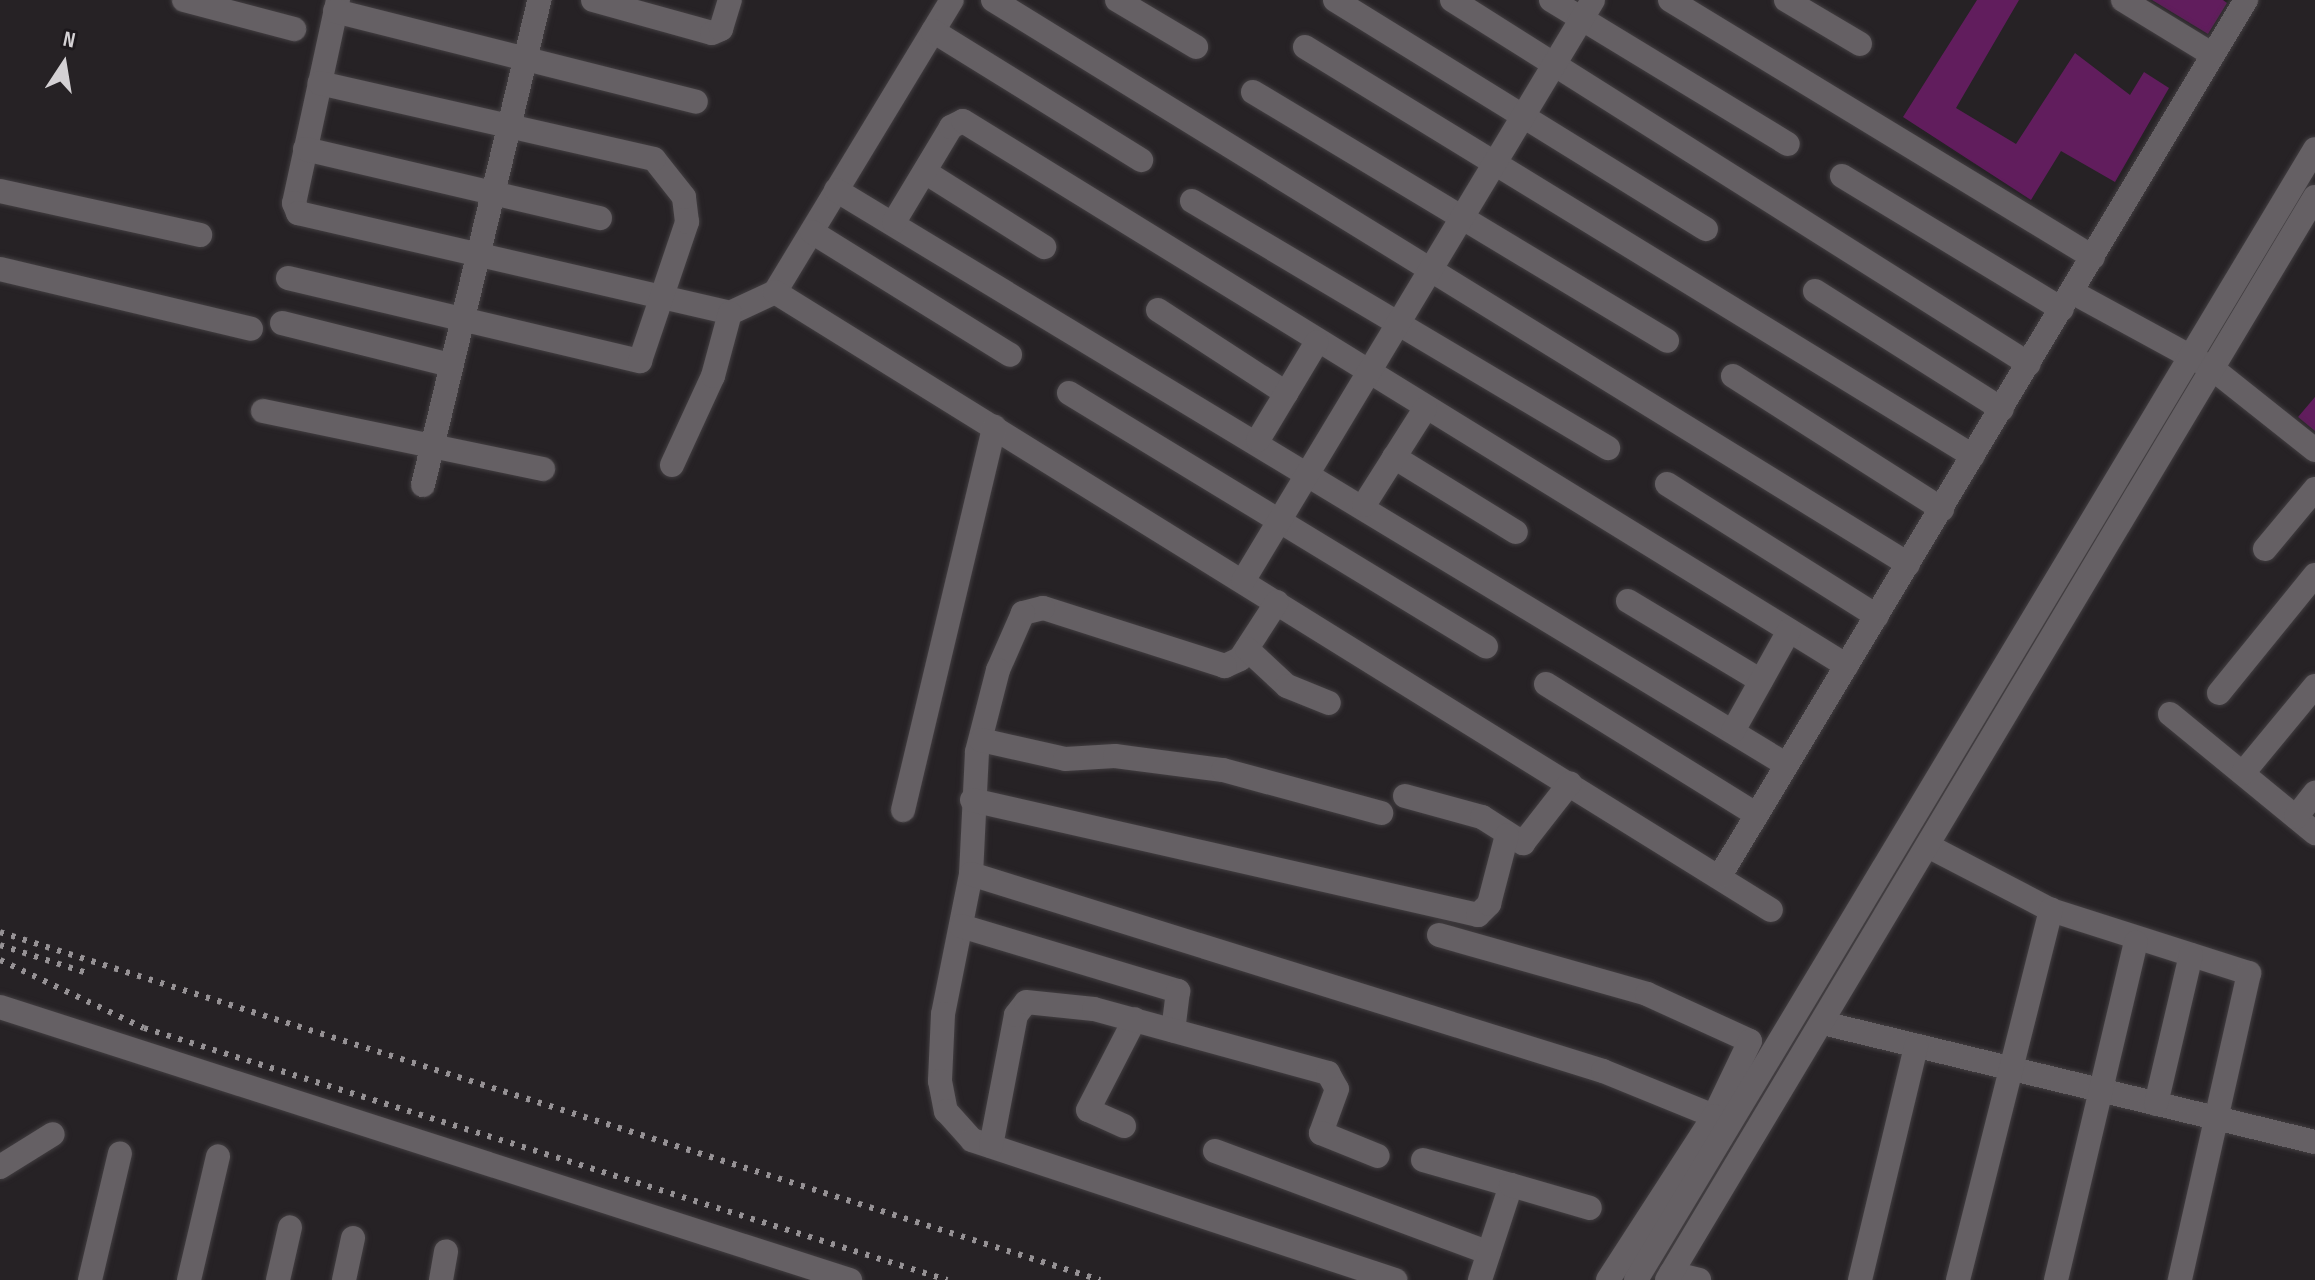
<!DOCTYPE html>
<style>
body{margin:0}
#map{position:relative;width:2315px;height:1280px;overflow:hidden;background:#262225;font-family:"Sofia Sans Condensed",sans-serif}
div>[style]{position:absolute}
.building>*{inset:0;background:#611d5d}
.roads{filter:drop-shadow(0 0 2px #423e41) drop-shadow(0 0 2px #423e41)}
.minor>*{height:24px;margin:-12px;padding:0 12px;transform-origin:12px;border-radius:12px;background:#656064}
.rail>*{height:6px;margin-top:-3px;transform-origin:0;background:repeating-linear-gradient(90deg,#969295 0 4px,transparent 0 12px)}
span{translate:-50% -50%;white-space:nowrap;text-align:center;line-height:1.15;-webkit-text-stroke:8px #1c181c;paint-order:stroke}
.north{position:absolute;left:24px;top:24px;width:80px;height:80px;-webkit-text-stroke:6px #1c181c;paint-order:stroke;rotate:12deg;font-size:22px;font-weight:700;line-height:32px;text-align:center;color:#d4d1d4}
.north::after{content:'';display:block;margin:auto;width:28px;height:36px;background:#d4d1d4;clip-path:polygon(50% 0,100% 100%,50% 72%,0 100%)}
</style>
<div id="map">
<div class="building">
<div style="clip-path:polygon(1977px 0,2019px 0,1956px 108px,2016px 144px,2075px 53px,2130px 95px,2144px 72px,2169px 88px,2115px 182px,2061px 151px,2031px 200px,1903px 117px)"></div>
<div style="clip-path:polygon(2152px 0,2223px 0,2227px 3px,2208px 34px)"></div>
<div style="clip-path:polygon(2315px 397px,2315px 431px,2298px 417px)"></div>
</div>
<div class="roads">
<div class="minor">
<div style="left:184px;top:0;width:114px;rotate:14.8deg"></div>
<div style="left:338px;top:0;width:208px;rotate:102.2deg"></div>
<div style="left:294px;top:203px;width:11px;rotate:68deg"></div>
<div style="left:298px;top:213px;width:443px;rotate:13deg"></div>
<div style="left:730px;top:313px;width:50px;rotate:-25deg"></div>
<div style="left:775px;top:292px;width:341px;rotate:-58.8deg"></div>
<div style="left:593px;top:0;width:123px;rotate:15.5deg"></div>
<div style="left:712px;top:33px;width:10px;rotate:-24deg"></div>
<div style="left:721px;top:29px;width:30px;rotate:-73deg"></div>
<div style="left:993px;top:0;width:1075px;rotate:31.65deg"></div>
<div style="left:1117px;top:0;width:92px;rotate:30.7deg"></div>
<div style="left:1335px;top:0;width:436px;rotate:31.7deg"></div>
<div style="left:1452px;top:0;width:682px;rotate:32.25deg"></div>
<div style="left:1551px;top:0;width:277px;rotate:31.3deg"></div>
<div style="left:1670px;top:0;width:495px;rotate:31.3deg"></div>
<div style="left:1786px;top:0;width:86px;rotate:30.7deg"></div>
<div style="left:2123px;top:0;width:105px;rotate:31.4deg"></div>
<div style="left:335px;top:11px;width:372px;rotate:14.1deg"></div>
<div style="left:933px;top:31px;width:245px;rotate:31.8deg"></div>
<div style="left:1305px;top:47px;width:783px;rotate:31.48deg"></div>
<div style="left:1253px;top:92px;width:483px;rotate:31deg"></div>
<div style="left:305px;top:149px;width:303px;rotate:13.2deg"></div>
<div style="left:925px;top:172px;width:141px;rotate:32.2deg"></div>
<div style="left:1842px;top:176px;width:257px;rotate:31.2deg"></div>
<div style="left:836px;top:190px;width:1111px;rotate:31.16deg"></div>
<div style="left:0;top:191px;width:205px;rotate:12.4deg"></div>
<div style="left:1192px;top:201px;width:484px;rotate:30.7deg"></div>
<div style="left:894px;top:222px;width:111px;rotate:-59deg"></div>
<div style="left:951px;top:127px;width:13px;rotate:-27deg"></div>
<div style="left:963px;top:121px;width:1038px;rotate:31.65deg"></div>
<div style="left:812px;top:232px;width:233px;rotate:31.8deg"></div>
<div style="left:0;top:269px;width:258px;rotate:13.4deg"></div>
<div style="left:288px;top:278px;width:362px;rotate:13.3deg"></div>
<div style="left:640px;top:361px;width:147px;rotate:-71.3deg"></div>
<div style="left:687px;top:222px;width:25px;rotate:-97deg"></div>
<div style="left:684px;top:197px;width:48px;rotate:-128.3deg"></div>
<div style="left:654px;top:159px;width:343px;rotate:-167.2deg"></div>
<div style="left:1815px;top:291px;width:221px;rotate:32.3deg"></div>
<div style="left:775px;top:292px;width:1172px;rotate:31.82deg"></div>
<div style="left:2072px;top:292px;width:161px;rotate:28.6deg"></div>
<div style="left:2213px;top:369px;width:130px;rotate:38.5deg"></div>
<div style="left:1158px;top:310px;width:153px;rotate:33deg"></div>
<div style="left:282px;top:323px;width:174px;rotate:14deg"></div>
<div style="left:1733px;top:376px;width:248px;rotate:32.5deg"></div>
<div style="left:1069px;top:393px;width:488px;rotate:31.3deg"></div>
<div style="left:263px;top:411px;width:286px;rotate:11.7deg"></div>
<div style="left:1258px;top:440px;width:114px;rotate:-59deg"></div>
<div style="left:1394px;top:457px;width:143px;rotate:31.6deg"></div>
<div style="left:672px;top:465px;width:98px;rotate:-65.3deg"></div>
<div style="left:713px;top:376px;width:65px;rotate:-74.9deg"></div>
<div style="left:1667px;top:484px;width:248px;rotate:32.2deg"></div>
<div style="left:423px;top:485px;width:499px;rotate:-76.5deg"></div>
<div style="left:1364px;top:505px;width:114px;rotate:-57.6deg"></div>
<div style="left:2265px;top:549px;width:78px;rotate:-50.2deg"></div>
<div style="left:1243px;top:581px;width:678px;rotate:-58.93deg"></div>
<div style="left:1628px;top:601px;width:155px;rotate:31deg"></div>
<div style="left:1277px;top:602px;width:68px;rotate:123deg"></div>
<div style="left:1240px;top:659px;width:17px;rotate:155deg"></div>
<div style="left:1225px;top:666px;width:191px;rotate:-162.3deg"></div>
<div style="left:1043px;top:608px;width:21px;rotate:166deg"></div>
<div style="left:1023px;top:613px;width:62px;rotate:113.7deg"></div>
<div style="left:998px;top:670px;width:85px;rotate:104.4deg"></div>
<div style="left:977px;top:752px;width:122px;rotate:92.8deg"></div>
<div style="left:971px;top:874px;width:143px;rotate:101.3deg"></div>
<div style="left:943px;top:1014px;width:67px;rotate:92.6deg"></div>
<div style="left:940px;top:1081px;width:31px;rotate:79deg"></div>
<div style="left:946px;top:1111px;width:39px;rotate:48deg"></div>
<div style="left:972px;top:1140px;width:446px;rotate:18.3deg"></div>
<div style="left:1247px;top:649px;width:54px;rotate:42.8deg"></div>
<div style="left:1287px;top:686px;width:45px;rotate:22deg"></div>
<div style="left:1546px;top:684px;width:248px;rotate:31.8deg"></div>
<div style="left:2219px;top:693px;width:152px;rotate:-50.9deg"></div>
<div style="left:2170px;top:714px;width:188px;rotate:39.4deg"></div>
<div style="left:1733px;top:731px;width:115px;rotate:-60.8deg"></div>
<div style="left:981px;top:740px;width:86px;rotate:12.7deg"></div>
<div style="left:1065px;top:759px;width:50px;rotate:-3.4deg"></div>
<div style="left:1115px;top:756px;width:109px;rotate:7.4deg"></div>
<div style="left:1223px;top:770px;width:164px;rotate:15.2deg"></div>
<div style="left:2243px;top:773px;width:113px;rotate:-50.4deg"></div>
<div style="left:1405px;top:796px;width:80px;rotate:15.3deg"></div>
<div style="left:1482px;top:817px;width:49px;rotate:32.4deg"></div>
<div style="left:1523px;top:843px;width:76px;rotate:-51.9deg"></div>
<div style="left:972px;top:800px;width:519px;rotate:12.8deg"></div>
<div style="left:1478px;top:915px;width:16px;rotate:-45deg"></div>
<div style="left:1489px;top:904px;width:71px;rotate:-75.4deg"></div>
<div style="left:903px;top:810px;width:394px;rotate:-76.6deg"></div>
<div style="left:2296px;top:817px;width:31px;rotate:-52deg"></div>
<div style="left:1930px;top:847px;width:136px;rotate:27.5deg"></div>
<div style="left:2051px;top:910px;width:208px;rotate:17.7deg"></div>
<div style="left:2249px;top:973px;width:315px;rotate:102.7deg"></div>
<div style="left:971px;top:874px;width:662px;rotate:17.31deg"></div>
<div style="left:1603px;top:1071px;width:120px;rotate:22.1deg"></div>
<div style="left:1720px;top:876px;width:1022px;rotate:-59.02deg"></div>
<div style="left:961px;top:926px;width:227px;rotate:16.7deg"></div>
<div style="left:1178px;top:991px;width:40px;rotate:97.1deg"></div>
<div style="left:1439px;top:935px;width:216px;rotate:15.8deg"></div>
<div style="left:1647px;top:994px;width:113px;rotate:24.5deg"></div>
<div style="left:1750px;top:1041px;width:83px;rotate:115.6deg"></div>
<div style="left:1714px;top:1116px;width:195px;rotate:122.9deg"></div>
<div style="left:0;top:1007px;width:893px;rotate:17.81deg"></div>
<div style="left:1823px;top:1023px;width:506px;rotate:13.6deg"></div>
<div style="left:2156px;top:1104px;width:153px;rotate:-76.8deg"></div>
<div style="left:1124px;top:1126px;width:39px;rotate:-156deg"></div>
<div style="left:1088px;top:1110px;width:102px;rotate:-62.7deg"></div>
<div style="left:991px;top:1146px;width:133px;rotate:-79.2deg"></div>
<div style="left:1016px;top:1015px;width:16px;rotate:-52deg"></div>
<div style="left:1026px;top:1002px;width:68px;rotate:5.9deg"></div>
<div style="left:1094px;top:1009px;width:243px;rotate:15.3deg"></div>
<div style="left:1328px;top:1073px;width:18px;rotate:61deg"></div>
<div style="left:1337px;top:1089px;width:47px;rotate:110deg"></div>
<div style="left:1321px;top:1133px;width:61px;rotate:22deg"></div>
<div style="left:1215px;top:1151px;width:292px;rotate:20.4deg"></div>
<div style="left:1423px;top:1160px;width:91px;rotate:15.9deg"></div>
<div style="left:1511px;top:1185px;width:100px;rotate:108.1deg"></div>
<div style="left:0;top:1167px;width:62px;rotate:-31.9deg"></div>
<div style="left:1511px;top:1185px;width:82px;rotate:16.2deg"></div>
<div style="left:1671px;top:1273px;width:29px;rotate:14deg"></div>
<div style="left:90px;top:1280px;width:130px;rotate:-76.7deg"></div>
<div style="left:189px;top:1280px;width:127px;rotate:-76.8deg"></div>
<div style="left:278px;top:1280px;width:54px;rotate:-77.2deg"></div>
<div style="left:344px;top:1280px;width:43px;rotate:-77.9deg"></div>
<div style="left:441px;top:1280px;width:29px;rotate:-80deg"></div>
<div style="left:1636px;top:1280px;width:1319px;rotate:-59.02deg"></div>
<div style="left:1667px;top:1280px;width:1262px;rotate:-59.11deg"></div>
<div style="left:1860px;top:1280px;width:241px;rotate:-76.5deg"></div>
<div style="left:1958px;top:1280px;width:382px;rotate:-75.9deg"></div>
<div style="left:2056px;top:1280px;width:347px;rotate:-76.7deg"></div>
</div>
</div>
<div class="rail">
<div style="left:0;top:932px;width:1154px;rotate:17.56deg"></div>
<div style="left:0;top:945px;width:91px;rotate:17.8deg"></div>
<div style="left:0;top:960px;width:159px;rotate:25.3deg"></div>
<div style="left:144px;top:1028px;width:842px;rotate:17.42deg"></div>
</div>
<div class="north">N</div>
</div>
